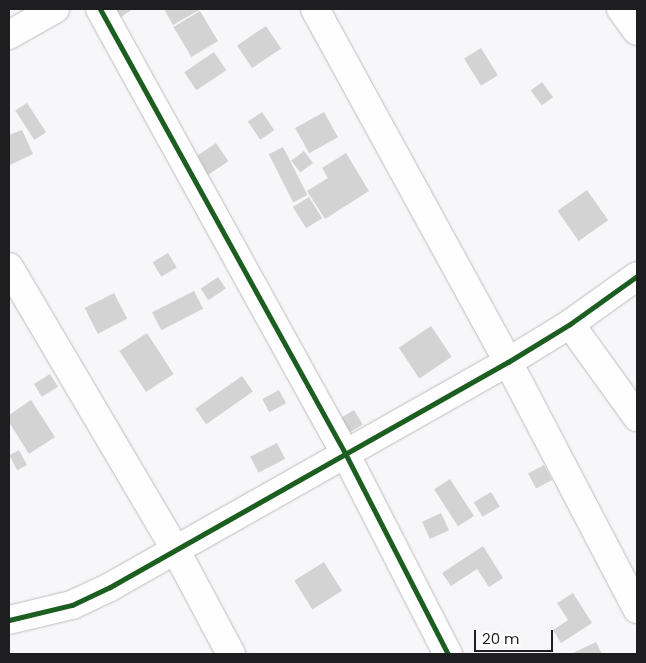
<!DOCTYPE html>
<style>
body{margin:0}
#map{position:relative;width:646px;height:663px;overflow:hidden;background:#f7f6f8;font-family:Poppins,sans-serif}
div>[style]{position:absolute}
.building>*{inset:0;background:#d4d3d4;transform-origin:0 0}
.roads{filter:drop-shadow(0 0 1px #bebdbf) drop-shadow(0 0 1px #bebdbf)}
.street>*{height:28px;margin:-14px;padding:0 14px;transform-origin:14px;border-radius:14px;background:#fefefe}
.cycleway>*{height:5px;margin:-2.5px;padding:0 2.5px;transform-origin:2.5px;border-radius:2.5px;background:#1b5e20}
span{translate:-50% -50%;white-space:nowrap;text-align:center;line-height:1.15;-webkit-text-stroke:4.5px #fff;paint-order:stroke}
.frame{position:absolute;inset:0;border:10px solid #1e1d1f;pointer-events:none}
.scale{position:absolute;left:474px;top:630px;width:79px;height:22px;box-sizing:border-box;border:2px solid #1e1d1f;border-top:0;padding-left:6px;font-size:15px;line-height:18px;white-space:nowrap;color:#1e1d1f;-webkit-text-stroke:4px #fff;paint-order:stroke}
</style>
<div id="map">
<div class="building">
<div style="clip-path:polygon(116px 9px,133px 9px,121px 17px)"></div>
<div style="clip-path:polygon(169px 9px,201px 9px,173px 25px,165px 11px)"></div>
<div style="left:200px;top:11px;width:35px;height:31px;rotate:59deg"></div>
<div style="left:266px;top:26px;width:27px;height:35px;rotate:56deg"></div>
<div style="left:481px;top:48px;width:32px;height:20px;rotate:58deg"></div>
<div style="left:214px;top:52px;width:22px;height:36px;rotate:56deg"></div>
<div style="left:542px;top:82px;width:19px;height:14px;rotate:54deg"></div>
<div style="left:27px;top:103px;width:35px;height:14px;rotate:57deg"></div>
<div style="left:262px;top:112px;width:22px;height:17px;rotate:56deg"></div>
<div style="left:324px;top:112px;width:29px;height:33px;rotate:61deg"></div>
<div style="clip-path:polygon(22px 130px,33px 154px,10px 165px,9px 135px)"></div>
<div style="left:216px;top:143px;width:22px;height:25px;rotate:56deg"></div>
<div style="left:283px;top:147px;width:54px;height:16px;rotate:63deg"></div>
<div style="left:304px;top:151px;width:15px;height:16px;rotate:53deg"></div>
<div style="clip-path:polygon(346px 153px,369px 191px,325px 219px,307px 191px,328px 178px,322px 168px)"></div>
<div style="left:587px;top:190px;width:37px;height:36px;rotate:55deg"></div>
<div style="left:309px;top:197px;width:25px;height:19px;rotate:58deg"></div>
<div style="left:168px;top:253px;width:17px;height:18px;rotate:59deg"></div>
<div style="left:218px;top:277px;width:14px;height:21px;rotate:56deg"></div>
<div style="left:194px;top:291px;width:20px;height:47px;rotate:63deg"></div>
<div style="left:114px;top:293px;width:29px;height:33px;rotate:63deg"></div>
<div style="left:431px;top:326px;width:37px;height:39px;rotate:56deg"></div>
<div style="left:147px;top:333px;width:49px;height:33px;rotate:57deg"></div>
<div style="left:50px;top:374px;width:15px;height:19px;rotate:58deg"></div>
<div style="left:242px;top:376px;width:19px;height:57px;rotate:55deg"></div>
<div style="left:279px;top:390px;width:15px;height:19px;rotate:62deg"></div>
<div style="clip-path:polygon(31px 400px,55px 437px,29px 454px,9px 422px,9px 415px)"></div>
<div style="left:354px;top:410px;width:17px;height:19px;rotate:59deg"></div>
<div style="left:277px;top:443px;width:18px;height:30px;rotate:63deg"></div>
<div style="left:19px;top:450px;width:17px;height:11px;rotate:62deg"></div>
<div style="left:544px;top:465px;width:17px;height:18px;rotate:62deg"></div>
<div style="left:450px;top:479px;width:44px;height:19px;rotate:57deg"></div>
<div style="left:491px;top:492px;width:17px;height:20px;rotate:59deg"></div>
<div style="left:441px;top:513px;width:19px;height:21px;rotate:65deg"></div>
<div style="clip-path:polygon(483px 546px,503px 578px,489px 587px,477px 569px,451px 586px,442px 573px)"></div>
<div style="left:324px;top:562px;width:34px;height:35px;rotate:58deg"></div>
<div style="clip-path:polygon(573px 593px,592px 623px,561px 643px,553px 630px,568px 620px,557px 603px)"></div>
<div style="clip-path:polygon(596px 642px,602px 654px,571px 654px)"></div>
</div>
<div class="roads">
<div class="street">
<div style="left:100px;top:9px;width:507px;rotate:61.11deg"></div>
<div style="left:345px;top:453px;width:226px;rotate:62.9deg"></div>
<div style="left:315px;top:9px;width:402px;rotate:61.3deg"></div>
<div style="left:508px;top:362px;width:279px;rotate:62.4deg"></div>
<div style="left:621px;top:9px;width:27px;rotate:54deg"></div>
<div style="left:9px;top:35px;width:53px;rotate:-29.5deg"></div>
<div style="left:9px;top:267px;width:327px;rotate:59.5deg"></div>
<div style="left:175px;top:549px;width:119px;rotate:61.9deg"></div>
<div style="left:570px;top:324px;width:115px;rotate:54.2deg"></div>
<div style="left:9px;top:620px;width:65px;rotate:-13.4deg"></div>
<div style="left:72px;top:605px;width:42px;rotate:-25.3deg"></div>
<div style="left:110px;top:587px;width:457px;rotate:-29.5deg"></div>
<div style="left:508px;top:362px;width:73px;rotate:-31.5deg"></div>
<div style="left:570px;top:324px;width:82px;rotate:-35.6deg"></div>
</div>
</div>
<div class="cycleway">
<div style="left:100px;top:9px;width:507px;rotate:61.11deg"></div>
<div style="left:345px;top:453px;width:226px;rotate:62.9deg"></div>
<div style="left:9px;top:620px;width:65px;rotate:-13.4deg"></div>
<div style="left:72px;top:605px;width:42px;rotate:-25.3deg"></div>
<div style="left:110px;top:587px;width:457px;rotate:-29.5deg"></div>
<div style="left:508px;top:362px;width:73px;rotate:-31.5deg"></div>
<div style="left:570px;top:324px;width:82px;rotate:-35.6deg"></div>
</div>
<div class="frame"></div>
<div class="scale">20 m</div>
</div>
